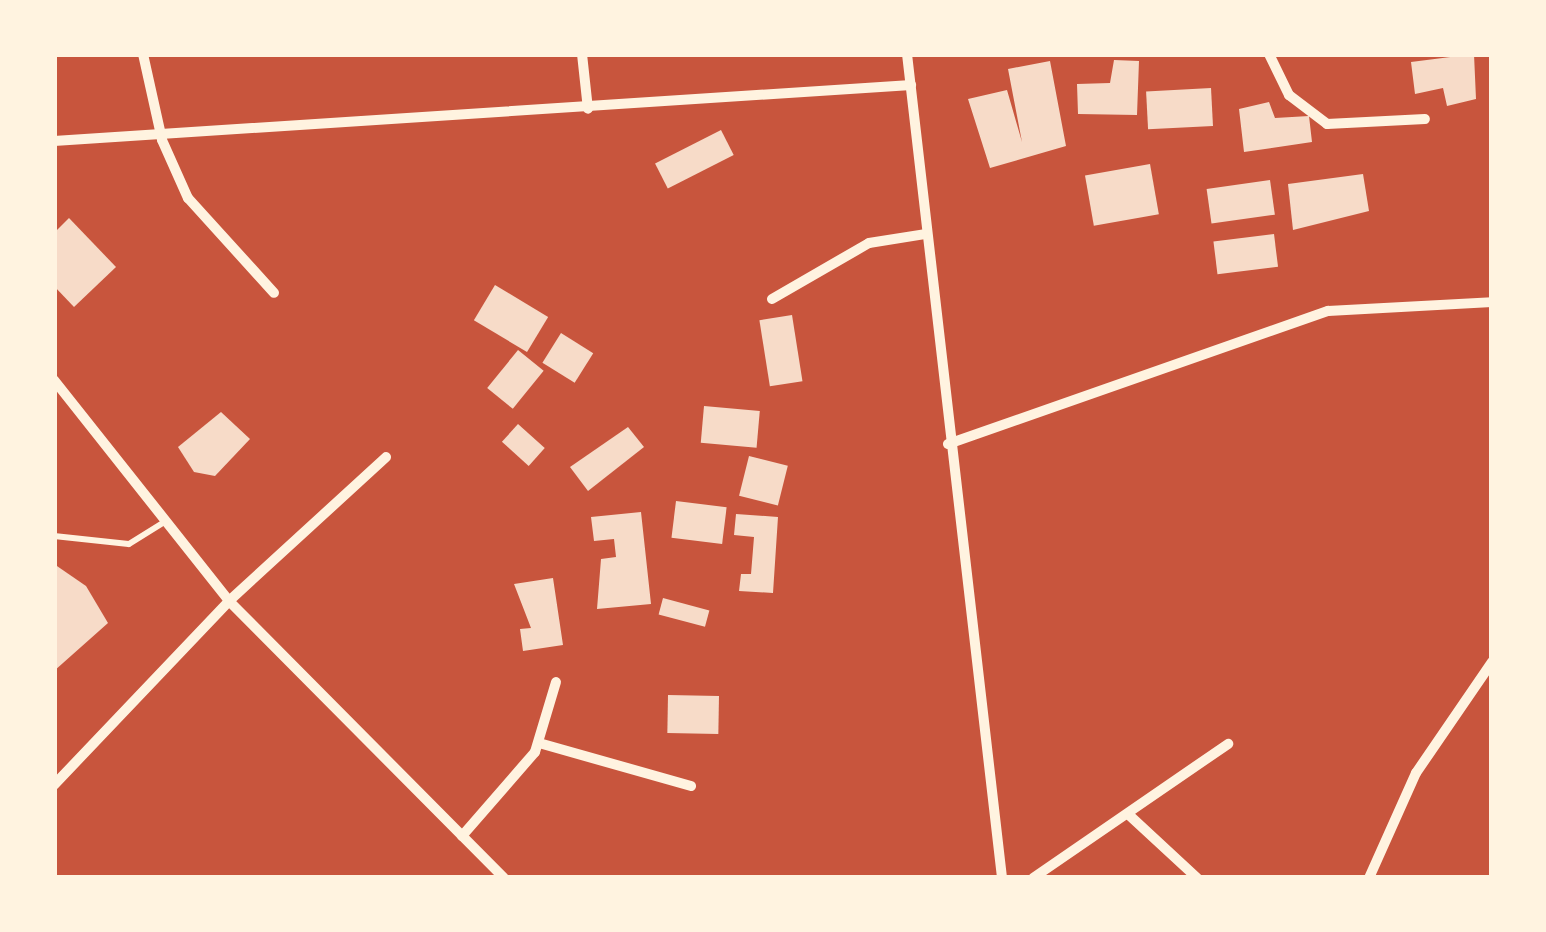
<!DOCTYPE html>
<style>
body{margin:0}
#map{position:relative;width:1546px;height:932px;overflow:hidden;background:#c8553d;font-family:Lato,sans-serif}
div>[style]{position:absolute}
.building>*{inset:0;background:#f7dbc8;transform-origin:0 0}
.service>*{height:6px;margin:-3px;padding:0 3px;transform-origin:3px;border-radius:3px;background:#fff3e0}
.minor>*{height:10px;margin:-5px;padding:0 5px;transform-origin:5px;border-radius:5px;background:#fff3e0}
span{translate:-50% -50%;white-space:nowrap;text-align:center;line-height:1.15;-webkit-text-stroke:12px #fff3e0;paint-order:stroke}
.frame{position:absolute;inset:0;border:57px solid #fff3e0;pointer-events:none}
</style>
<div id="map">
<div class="building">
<div style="clip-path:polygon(1474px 54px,1476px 99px,1447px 106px,1443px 88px,1415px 94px,1411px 62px)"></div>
<div style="clip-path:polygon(1114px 60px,1139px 61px,1137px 115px,1078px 114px,1077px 84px,1110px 83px)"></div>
<div style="clip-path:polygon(1050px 61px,1066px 146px,990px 168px,968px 99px,1007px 90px,1022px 142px,1008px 69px)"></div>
<div style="left:1211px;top:88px;width:38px;height:65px;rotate:87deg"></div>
<div style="clip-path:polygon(1269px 102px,1275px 118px,1309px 116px,1312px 142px,1244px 152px,1239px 109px)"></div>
<div style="left:721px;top:130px;width:28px;height:74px;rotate:63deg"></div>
<div style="left:1150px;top:164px;width:51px;height:66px;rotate:80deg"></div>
<div style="clip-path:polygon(1363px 174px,1369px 211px,1293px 230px,1288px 184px)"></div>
<div style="left:1270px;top:180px;width:35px;height:64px;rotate:82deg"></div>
<div style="clip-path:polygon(69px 218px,116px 267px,74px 307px,54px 286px,54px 233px)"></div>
<div style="left:1274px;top:234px;width:33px;height:61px;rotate:83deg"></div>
<div style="left:495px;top:285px;width:62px;height:41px;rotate:31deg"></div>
<div style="left:792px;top:315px;width:67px;height:33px;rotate:81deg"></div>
<div style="left:561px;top:333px;width:38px;height:35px;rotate:32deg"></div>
<div style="left:518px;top:350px;width:33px;height:49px;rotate:39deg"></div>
<div style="left:704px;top:406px;width:56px;height:37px;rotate:5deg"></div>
<div style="clip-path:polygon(221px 412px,250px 439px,215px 476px,194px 472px,178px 447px)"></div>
<div style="left:518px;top:424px;width:36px;height:24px;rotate:42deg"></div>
<div style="clip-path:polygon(628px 427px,644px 447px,588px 491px,570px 467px)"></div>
<div style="left:749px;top:456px;width:40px;height:41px;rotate:14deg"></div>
<div style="left:676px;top:501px;width:51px;height:37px;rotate:7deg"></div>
<div style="clip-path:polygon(641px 512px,651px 604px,597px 609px,601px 559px,616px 557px,614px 539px,594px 541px,591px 517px)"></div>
<div style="clip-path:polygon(736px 514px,778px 517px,773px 593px,739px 591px,741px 574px,751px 574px,754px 537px,734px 535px)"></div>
<div style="clip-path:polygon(54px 564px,86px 586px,108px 623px,54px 671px)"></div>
<div style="clip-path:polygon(553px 578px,563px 645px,523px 651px,520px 629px,531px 628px,514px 584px)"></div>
<div style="left:663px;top:598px;width:48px;height:17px;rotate:15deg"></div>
<div style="left:668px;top:695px;width:51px;height:38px;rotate:1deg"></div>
</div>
<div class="service">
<div style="left:54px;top:536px;width:75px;rotate:6.1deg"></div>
<div style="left:129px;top:544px;width:44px;rotate:-31.9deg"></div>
</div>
<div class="minor">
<div style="left:143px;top:54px;width:88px;rotate:77.5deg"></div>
<div style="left:162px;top:140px;width:64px;rotate:65.9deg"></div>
<div style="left:188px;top:198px;width:128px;rotate:47.8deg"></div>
<div style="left:582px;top:54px;width:55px;rotate:83.8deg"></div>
<div style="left:907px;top:54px;width:829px;rotate:83.42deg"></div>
<div style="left:1269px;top:54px;width:46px;rotate:64deg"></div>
<div style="left:1289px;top:95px;width:48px;rotate:37.3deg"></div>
<div style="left:1327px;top:124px;width:98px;rotate:-2.9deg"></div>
<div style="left:54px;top:141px;width:859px;rotate:-3.74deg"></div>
<div style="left:772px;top:299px;width:112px;rotate:-30deg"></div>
<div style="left:869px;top:243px;width:58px;rotate:-9deg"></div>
<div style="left:54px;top:380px;width:282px;rotate:51.6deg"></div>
<div style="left:229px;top:601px;width:390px;rotate:45.2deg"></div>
<div style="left:948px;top:444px;width:403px;rotate:-19.3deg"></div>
<div style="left:1328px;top:311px;width:164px;rotate:-3.1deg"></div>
<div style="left:539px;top:743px;width:158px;rotate:15.8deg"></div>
<div style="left:54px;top:785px;width:254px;rotate:-46.4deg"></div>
<div style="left:229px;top:601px;width:213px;rotate:-42.5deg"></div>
<div style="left:1129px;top:815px;width:93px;rotate:42.8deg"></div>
<div style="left:462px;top:836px;width:111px;rotate:-49deg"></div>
<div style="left:535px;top:752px;width:73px;rotate:-73.3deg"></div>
<div style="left:1033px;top:878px;width:237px;rotate:-34.5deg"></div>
<div style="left:1369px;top:878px;width:115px;rotate:-65.9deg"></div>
<div style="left:1416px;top:773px;width:135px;rotate:-55.6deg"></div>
</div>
<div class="frame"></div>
</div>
